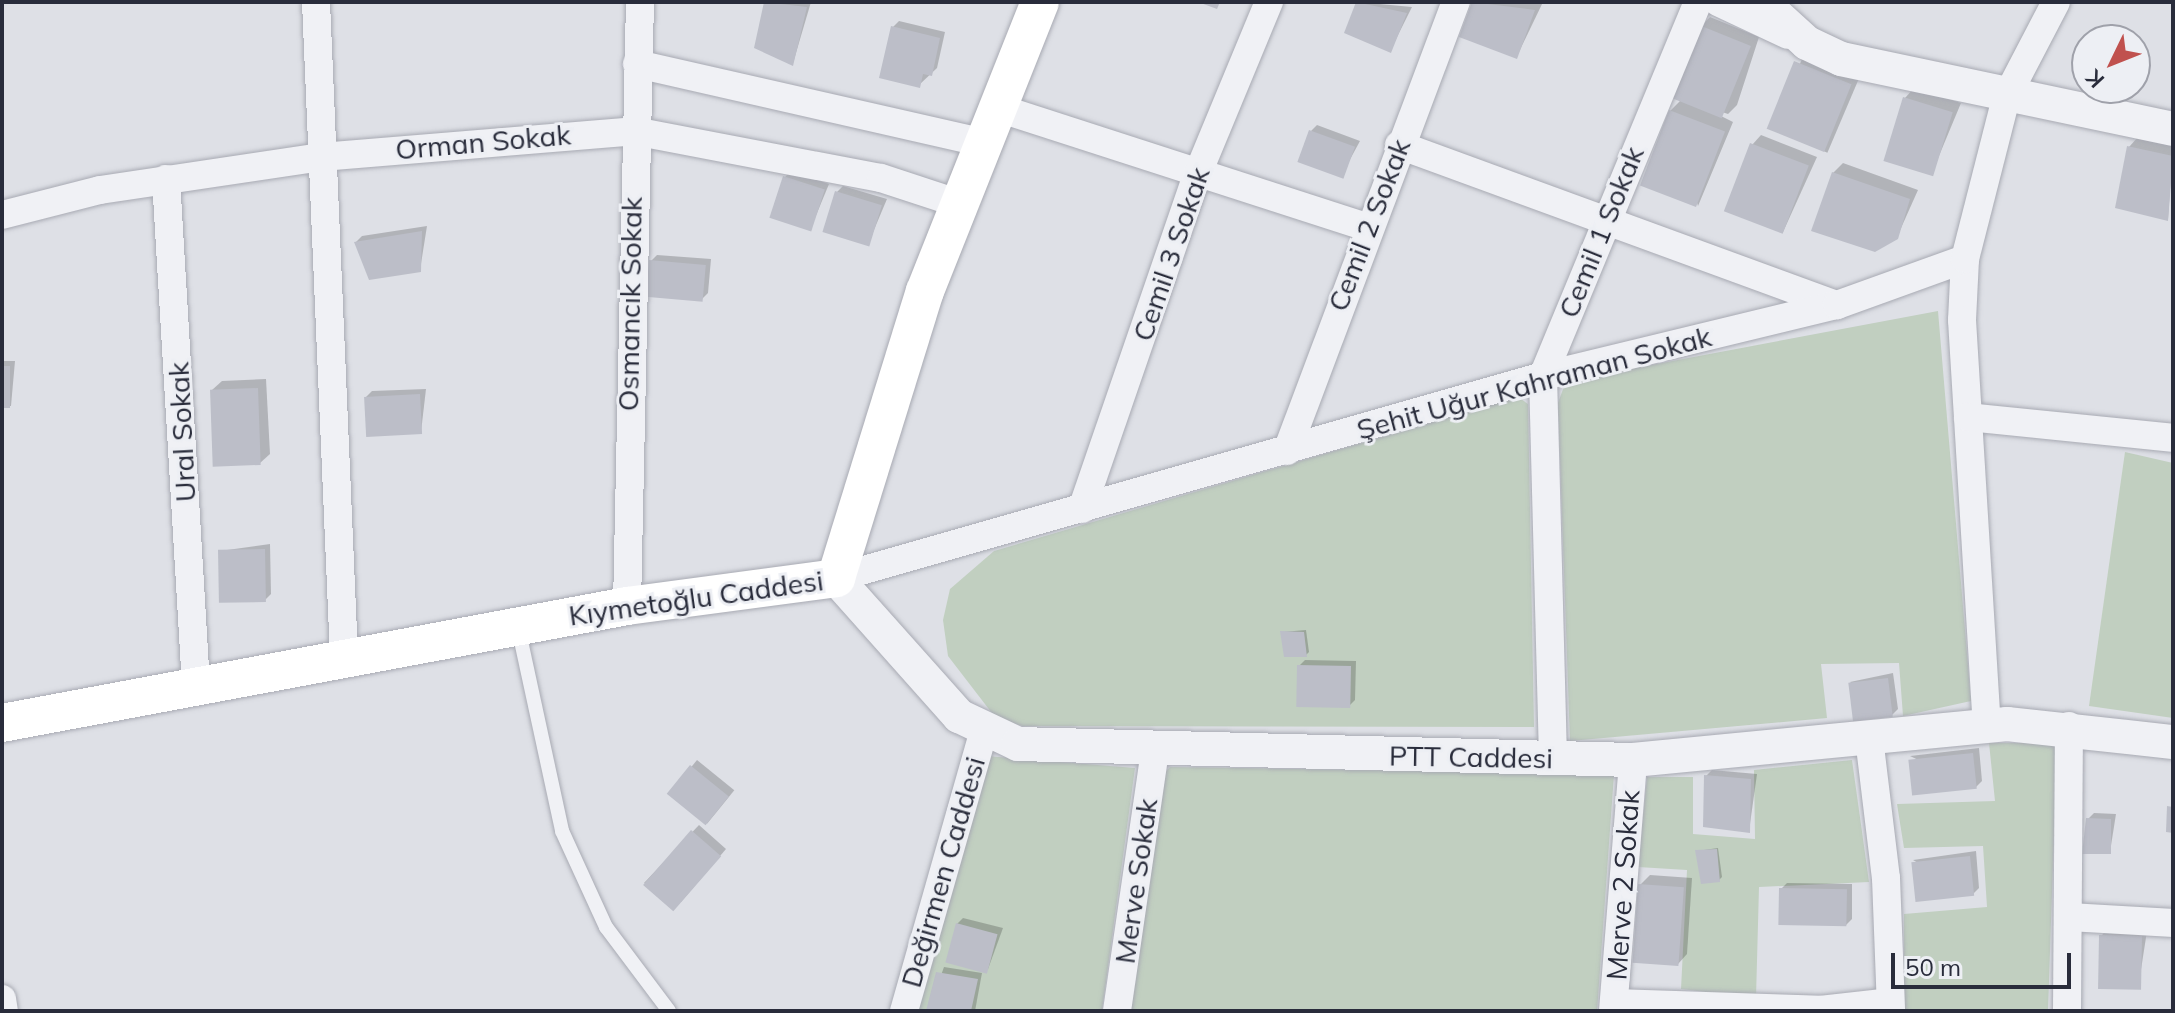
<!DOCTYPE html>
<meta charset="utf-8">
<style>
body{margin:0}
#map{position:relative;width:2175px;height:1013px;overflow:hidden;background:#dee0e6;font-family:Mulish,sans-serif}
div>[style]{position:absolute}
.green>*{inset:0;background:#c1cfc0}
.shadow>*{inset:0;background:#0003;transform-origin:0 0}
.building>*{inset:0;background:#bcbec8;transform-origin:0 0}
.roads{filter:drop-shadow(0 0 2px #a8aab3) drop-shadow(0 0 2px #a8aab3)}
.service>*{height:14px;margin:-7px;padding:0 7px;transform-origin:7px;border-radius:7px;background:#f0f1f5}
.minor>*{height:28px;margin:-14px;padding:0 14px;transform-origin:14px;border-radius:14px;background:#f0f1f5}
.tertiary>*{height:34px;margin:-17px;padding:0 17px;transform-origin:17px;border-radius:17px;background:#f0f1f5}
.secondary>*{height:38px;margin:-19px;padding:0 19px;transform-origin:19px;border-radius:19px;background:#fff}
span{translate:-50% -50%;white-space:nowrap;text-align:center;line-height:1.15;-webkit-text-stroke:6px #edeff4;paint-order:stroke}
.street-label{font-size:28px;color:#292c3b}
.frame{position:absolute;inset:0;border:4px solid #292c3b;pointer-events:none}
.north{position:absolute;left:2071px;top:24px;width:80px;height:80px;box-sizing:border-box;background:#edeff4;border:2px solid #9fa1aa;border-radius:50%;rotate:227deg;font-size:22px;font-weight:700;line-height:32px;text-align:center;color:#292c3b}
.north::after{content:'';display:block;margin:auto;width:28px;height:36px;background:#c0514e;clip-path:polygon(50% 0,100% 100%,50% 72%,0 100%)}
.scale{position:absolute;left:1891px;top:953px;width:180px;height:36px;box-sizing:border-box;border:4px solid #292c3b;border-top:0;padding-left:10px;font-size:24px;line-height:28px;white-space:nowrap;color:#292c3b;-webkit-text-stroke:6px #edeff4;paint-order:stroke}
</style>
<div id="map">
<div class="green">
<div style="clip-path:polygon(1938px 311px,1971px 701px,1903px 716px,1899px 663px,1821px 664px,1827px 718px,1570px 741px,1558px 403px,1566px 381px)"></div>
<div style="clip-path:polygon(1518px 397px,1528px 404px,1534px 727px,1023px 726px,998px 721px,948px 656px,943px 620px,950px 589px,994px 551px)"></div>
<div style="clip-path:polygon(2125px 452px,2173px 463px,2173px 718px,2089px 706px)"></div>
<div style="clip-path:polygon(1989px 743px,2057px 743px,2048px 1011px,1904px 1011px,1904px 914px,1987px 907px,1983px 846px,1904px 848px,1897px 804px,1995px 801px)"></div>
<div style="clip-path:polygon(986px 756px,1135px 768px,1102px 1011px,916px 1011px)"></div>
<div style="clip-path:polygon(1852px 760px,1869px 882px,1759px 887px,1756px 998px,1681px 989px,1687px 870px,1638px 867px,1647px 777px,1693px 777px,1693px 834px,1755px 839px,1754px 770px)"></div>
<div style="clip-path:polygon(1170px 767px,1614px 774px,1597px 1011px,1128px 1011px,1156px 781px)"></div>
</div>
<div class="shadow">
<div style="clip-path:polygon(767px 2px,811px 2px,793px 63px,756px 47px)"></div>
<div style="clip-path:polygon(1358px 2px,1412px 7px,1390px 51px,1346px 32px)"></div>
<div style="clip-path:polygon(1474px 2px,1543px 2px,1517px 56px,1461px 36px)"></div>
<div style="clip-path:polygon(1710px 17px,1759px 37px,1737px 105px,1728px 114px,1695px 103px,1733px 122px,1698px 206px,1670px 111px,1682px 99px,1701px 26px)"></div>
<div style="clip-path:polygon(899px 21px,945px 32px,937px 68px,919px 85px,893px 27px)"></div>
<div style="left:1805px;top:52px;width:60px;height:84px;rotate:23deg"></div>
<div style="clip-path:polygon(1914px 88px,1961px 103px,1931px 175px,1905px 98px)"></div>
<div style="clip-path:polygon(1317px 125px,1360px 141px,1341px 176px,1311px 131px)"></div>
<div style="clip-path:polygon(1761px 135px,1817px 157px,1783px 232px,1752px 145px)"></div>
<div style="clip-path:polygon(2138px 137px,2173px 145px,2168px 219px,2129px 147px)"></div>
<div style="clip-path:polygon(1843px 163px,1918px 190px,1897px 237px,1833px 173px)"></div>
<div style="clip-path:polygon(791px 171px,829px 184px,810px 230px,785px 177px)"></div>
<div style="clip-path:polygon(843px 186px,887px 199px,868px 244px,837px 192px)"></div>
<div style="clip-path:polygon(427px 226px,420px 270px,356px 242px,362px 236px)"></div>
<div style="clip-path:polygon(657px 255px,711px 259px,708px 293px,702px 299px,651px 261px)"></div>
<div style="clip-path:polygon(2px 361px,15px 361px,11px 406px,2px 406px)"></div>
<div style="clip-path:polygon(266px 379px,270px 454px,260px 463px,212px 390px,222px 381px)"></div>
<div style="clip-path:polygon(426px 389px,421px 432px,366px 397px,372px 391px)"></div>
<div style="clip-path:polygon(270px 544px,271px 594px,265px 600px,220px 551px)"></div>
<div style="clip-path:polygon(1306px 630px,1309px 652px,1306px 655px,1282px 632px)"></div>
<div style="clip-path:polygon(1305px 660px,1356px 661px,1355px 700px,1349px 706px,1299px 666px)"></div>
<div style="clip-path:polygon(1893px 673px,1898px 709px,1892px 715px,1850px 682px)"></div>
<div style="clip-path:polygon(1979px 748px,1982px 781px,1976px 787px,1910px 756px)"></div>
<div style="left:697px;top:760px;width:48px;height:43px;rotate:39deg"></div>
<div style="clip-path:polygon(1712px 770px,1757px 774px,1749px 831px,1706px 776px)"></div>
<div style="clip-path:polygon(2094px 813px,2116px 814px,2110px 852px,2088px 819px)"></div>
<div style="clip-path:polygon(699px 825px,726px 849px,681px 902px,644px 883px)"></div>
<div style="clip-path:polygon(1718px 848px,1722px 877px,1719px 880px,1697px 851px)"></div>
<div style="clip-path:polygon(1976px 851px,1979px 888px,1973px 894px,1913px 860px)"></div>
<div style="clip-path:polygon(1650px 875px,1692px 878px,1687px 954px,1678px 964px,1640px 885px)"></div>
<div style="clip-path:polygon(1787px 883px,1852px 884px,1852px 919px,1846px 925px,1781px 889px)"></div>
<div style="clip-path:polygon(963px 918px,1003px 928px,988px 969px,957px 924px)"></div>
<div style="clip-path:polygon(2107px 930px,2147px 931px,2138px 989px,2101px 936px)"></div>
<div style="clip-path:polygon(944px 967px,982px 973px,975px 1011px,928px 1011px)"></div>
</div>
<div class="building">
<div style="clip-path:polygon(764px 2px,807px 7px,793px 66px,754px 48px)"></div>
<div style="clip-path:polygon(1198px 2px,1220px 2px,1217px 9px)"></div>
<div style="clip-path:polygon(1356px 2px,1407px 13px,1391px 53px,1344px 33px)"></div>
<div style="clip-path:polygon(1472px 2px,1535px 10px,1517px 59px,1459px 37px)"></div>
<div style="left:1699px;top:25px;width:56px;height:78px;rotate:22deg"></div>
<div style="clip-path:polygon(891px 26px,940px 38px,932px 76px,923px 74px,920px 88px,879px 78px)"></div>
<div style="left:1794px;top:61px;width:62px;height:73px;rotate:22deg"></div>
<div style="left:1903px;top:97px;width:52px;height:67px;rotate:17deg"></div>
<div style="left:1669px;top:110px;width:60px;height:81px;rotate:21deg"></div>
<div style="left:1309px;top:130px;width:49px;height:34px;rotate:20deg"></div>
<div style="left:1750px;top:143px;width:63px;height:73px;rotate:21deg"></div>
<div style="clip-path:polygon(2127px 146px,2173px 156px,2168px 221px,2115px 208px)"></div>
<div style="clip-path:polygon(1832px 172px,1910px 199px,1898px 239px,1875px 252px,1811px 231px)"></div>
<div style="left:783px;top:176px;width:44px;height:44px;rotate:18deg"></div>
<div style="left:835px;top:191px;width:49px;height:43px;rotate:17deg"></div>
<div style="clip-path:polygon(422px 231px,421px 272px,369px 280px,354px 242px)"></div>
<div style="left:649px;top:260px;width:57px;height:37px;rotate:5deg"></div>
<div style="left:2px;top:366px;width:8px;height:42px"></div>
<div style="left:258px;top:388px;width:77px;height:48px;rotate:88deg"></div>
<div style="left:420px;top:394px;width:40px;height:56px;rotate:87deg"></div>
<div style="left:265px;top:549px;width:53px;height:47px;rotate:89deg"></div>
<div style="clip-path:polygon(1280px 631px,1304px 632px,1307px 657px,1284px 657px)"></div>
<div style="left:1297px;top:665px;width:54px;height:42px;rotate:1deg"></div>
<div style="left:1888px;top:678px;width:39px;height:40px;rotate:83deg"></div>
<div style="left:1973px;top:753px;width:36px;height:65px;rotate:84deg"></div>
<div style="left:690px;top:765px;width:50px;height:37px;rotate:39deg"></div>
<div style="clip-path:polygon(1704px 775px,1751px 779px,1750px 833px,1703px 827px)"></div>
<div style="clip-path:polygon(2167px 806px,2173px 807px,2173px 833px,2166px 832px)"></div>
<div style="clip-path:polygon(2086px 818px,2111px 819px,2111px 854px,2082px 854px)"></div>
<div style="left:691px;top:830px;width:40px;height:73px;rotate:41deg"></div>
<div style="clip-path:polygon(1717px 849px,1720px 882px,1701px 884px,1695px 850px)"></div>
<div style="left:1970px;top:856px;width:40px;height:59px;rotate:84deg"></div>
<div style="left:1638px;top:884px;width:46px;height:79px;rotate:4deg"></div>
<div style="left:1779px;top:888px;width:68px;height:37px;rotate:1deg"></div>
<div style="left:956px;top:923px;width:43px;height:41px;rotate:15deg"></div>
<div style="left:2099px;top:935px;width:43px;height:54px;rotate:1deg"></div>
<div style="clip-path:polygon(936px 972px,978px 979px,971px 1011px,926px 1011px)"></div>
</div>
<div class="roads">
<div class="service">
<div style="left:518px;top:627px;width:209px;rotate:77.8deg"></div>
<div style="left:562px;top:831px;width:106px;rotate:65.4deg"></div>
<div style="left:606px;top:927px;width:105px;rotate:53.1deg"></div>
</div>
<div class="minor">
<div style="left:316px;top:2px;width:655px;rotate:87.55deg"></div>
<div style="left:1718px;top:2px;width:77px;rotate:25.2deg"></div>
<div style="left:637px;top:64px;width:356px;rotate:12.8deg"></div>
<div style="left:998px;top:108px;width:387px;rotate:17.9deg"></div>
<div style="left:1399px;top:145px;width:466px;rotate:20.1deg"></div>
<div style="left:166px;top:179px;width:507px;rotate:86.61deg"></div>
<div style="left:2px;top:215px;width:101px;rotate:-14.3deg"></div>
<div style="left:100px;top:190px;width:223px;rotate:-8.5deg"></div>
<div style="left:321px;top:157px;width:314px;rotate:-4.7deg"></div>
<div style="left:634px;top:131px;width:251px;rotate:10.8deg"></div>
<div style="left:881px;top:178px;width:83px;rotate:18.2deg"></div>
<div style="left:1965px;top:259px;width:61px;rotate:92.8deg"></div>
<div style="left:1962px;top:320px;width:406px;rotate:86.5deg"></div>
<div style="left:1968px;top:417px;width:206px;rotate:5.8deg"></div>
<div style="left:1287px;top:451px;width:480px;rotate:-69.4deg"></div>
<div style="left:1082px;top:509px;width:350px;rotate:-71deg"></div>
<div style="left:1196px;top:178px;width:191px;rotate:-67.5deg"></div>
<div style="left:836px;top:578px;width:735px;rotate:-15.95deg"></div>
<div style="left:1543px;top:376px;width:302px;rotate:-13.6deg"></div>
<div style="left:1837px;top:305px;width:136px;rotate:-19.8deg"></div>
<div style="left:1965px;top:259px;width:166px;rotate:-75.7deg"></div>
<div style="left:2006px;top:98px;width:108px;rotate:-62.5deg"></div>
<div style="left:627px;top:606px;width:604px;rotate:-88.77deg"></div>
<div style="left:1869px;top:738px;width:141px;rotate:83.1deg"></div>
<div style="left:1886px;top:878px;width:133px;rotate:87.8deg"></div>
<div style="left:1553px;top:758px;width:382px;rotate:-91.5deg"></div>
<div style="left:1543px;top:376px;width:405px;rotate:-67.5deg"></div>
<div style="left:2070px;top:917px;width:103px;rotate:3.3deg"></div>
<div style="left:2px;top:999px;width:12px;rotate:81deg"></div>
<div style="left:1614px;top:1003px;width:206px;rotate:1.9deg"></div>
<div style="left:1820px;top:1010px;width:70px;rotate:-6.5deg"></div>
<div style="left:904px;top:1011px;width:289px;rotate:-74.1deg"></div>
<div style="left:1117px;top:1011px;width:264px;rotate:-81.7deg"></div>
<div style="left:1613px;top:1011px;width:252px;rotate:-85.4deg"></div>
<div style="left:2067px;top:1011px;width:285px;rotate:-89.6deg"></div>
</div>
<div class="tertiary">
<div style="left:1762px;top:2px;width:61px;rotate:42.3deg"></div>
<div style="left:1807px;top:43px;width:38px;rotate:25deg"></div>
<div style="left:1841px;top:59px;width:339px;rotate:11.9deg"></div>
<div style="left:836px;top:578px;width:185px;rotate:48.3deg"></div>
<div style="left:959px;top:716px;width:65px;rotate:25.4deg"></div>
<div style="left:1018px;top:744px;width:615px;rotate:1.49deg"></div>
<div style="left:1633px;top:760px;width:376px;rotate:-5.5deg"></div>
<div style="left:2007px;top:724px;width:167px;rotate:6.2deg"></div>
</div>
<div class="secondary">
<div style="left:2px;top:723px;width:636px;rotate:-10.6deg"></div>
<div style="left:627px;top:606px;width:211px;rotate:-7.6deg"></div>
<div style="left:836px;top:578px;width:300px;rotate:-72.8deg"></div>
<div style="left:925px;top:291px;width:311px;rotate:-68.3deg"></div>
</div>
</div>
<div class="street-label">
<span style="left:483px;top:142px;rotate:-5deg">Orman Sokak</span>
<span style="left:1369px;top:225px;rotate:-69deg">Cemil 2 Sokak</span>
<span style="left:1601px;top:232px;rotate:-68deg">Cemil 1 Sokak</span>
<span style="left:1171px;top:254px;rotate:-71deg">Cemil 3 Sokak</span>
<span style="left:630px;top:304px;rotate:-89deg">Osmancık Sokak</span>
<span style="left:1534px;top:383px;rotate:-15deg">Şehit Uğur Kahraman Sokak</span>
<span style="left:182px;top:432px;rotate:-93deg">Ural Sokak</span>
<span style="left:696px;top:598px;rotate:-8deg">Kıymetoğlu Caddesi</span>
<span style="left:1471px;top:757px;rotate:1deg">PTT Caddesi</span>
<span style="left:943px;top:872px;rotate:-74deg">Değirmen Caddesi</span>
<span style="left:1136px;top:881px;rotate:-82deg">Merve Sokak</span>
<span style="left:1623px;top:885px;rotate:-86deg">Merve 2 Sokak</span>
</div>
<div class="frame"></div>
<div class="north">K</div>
<div class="scale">50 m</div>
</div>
